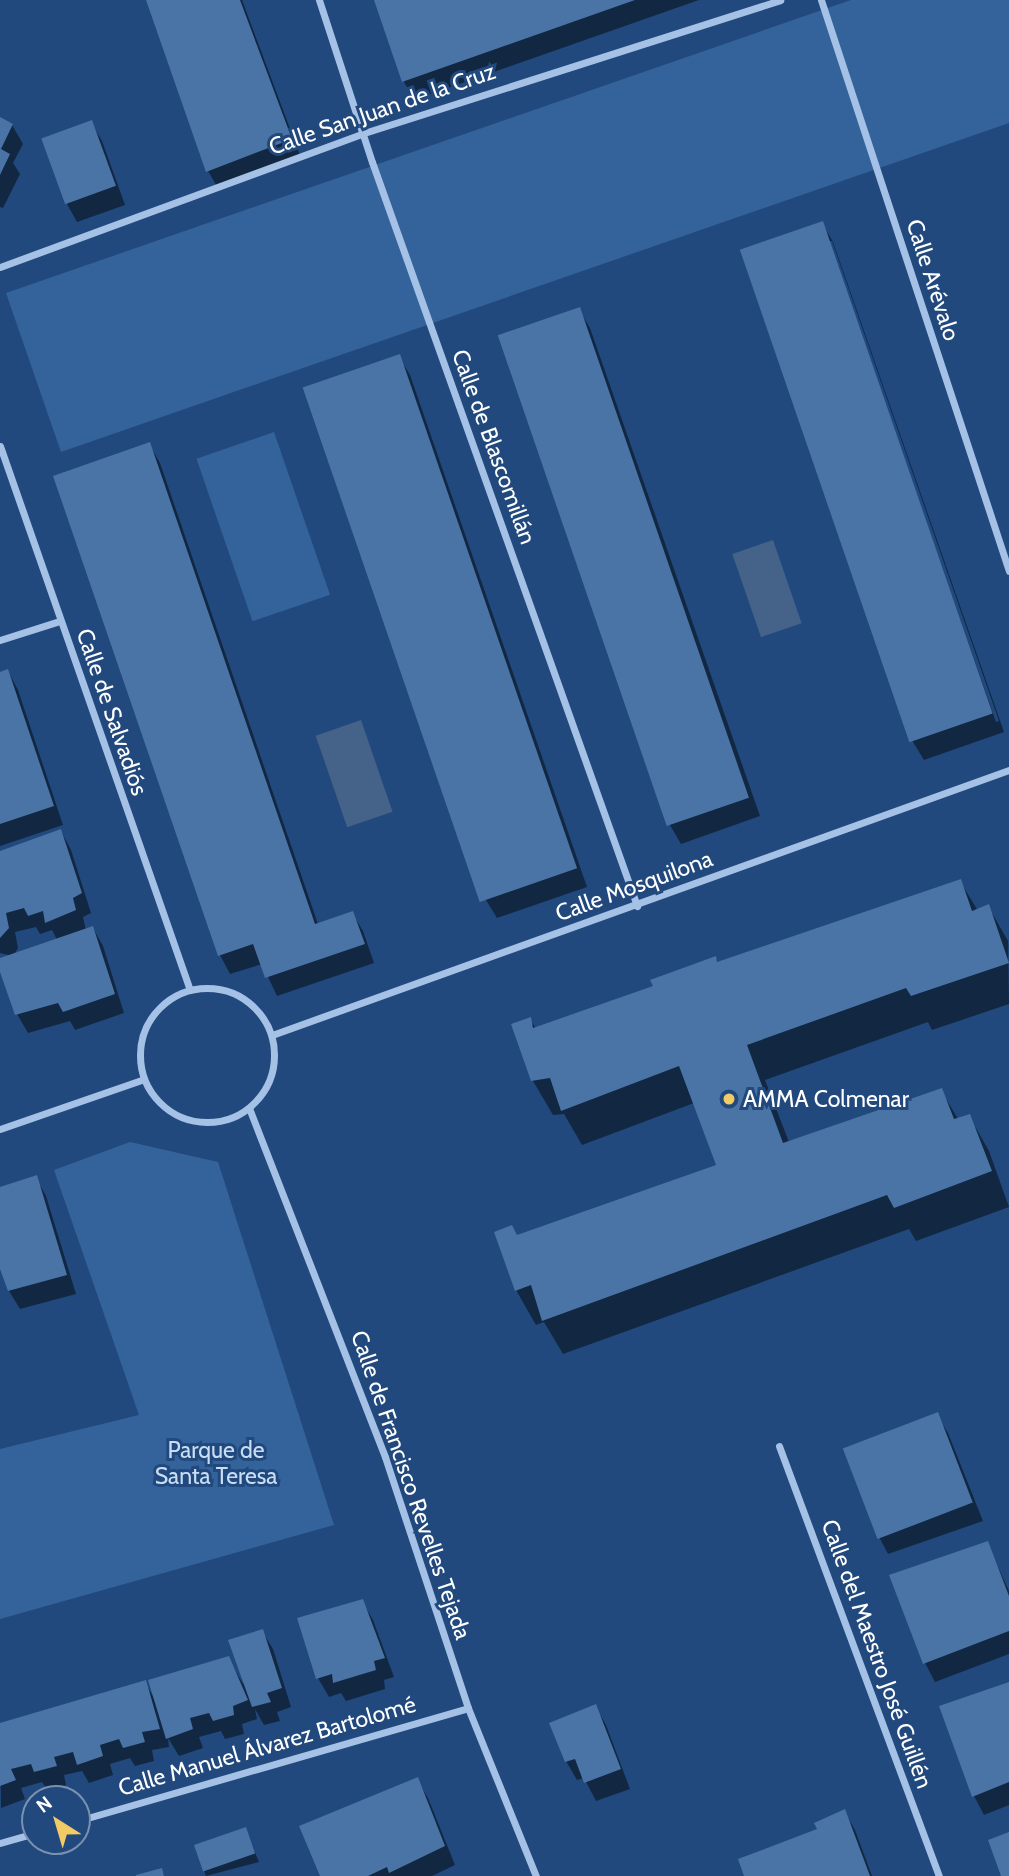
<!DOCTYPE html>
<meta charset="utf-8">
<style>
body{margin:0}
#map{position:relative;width:1009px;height:1876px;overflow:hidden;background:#21497d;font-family:Cabin,sans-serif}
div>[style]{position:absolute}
.green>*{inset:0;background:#34639b;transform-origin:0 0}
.water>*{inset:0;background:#456288;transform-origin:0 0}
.shadow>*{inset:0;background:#0007}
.building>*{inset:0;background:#4a73a6;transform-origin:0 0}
.street>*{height:7px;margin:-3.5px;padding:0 3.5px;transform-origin:3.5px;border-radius:3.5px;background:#a5c2e6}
.street>.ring{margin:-3.5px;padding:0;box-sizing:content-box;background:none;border:7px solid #a5c2e6;border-radius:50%}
.dots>*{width:19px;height:19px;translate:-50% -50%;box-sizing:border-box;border:4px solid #21497d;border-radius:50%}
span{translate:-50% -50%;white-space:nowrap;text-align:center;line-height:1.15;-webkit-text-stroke:6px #21497d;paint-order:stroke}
.street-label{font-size:23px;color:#fff}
.poi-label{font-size:23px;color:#fff}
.left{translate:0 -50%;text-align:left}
.park-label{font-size:23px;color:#c9ddf5}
.north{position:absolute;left:21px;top:1785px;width:70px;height:70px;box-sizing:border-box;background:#21497d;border:2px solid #7a92b1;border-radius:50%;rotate:323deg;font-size:19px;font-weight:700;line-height:28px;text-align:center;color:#fff}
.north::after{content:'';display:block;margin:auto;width:24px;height:32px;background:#f2cb67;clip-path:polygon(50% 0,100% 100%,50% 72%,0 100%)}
</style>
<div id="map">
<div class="green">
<div style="clip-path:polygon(851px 0,1009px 0,1009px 123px,61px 452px,6px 293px)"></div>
<div style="left:274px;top:432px;width:172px;height:82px;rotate:71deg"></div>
<div style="clip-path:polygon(130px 1142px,218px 1162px,334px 1525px,0 1619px,0 1449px,139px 1415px,54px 1170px)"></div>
</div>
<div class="water">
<div style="left:773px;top:540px;width:88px;height:43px;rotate:71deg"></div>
<div style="left:361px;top:720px;width:97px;height:48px;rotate:71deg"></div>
</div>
<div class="shadow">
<div style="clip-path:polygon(148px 0,242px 0,301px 158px,219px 190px,208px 171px)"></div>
<div style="clip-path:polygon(375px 0,699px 0,414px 100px,404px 82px)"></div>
<div style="clip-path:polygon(0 119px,12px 125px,23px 144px,13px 163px,20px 174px,3px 208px,0 207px)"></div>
<div style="clip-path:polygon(91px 122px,102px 141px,125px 205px,77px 222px,67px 204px,43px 139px)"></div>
<div style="clip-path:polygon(evenodd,822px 223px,833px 242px,1004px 732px,924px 760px,913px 742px,742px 251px,822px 223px,828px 241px,832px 241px,999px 721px,996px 722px,828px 241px)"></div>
<div style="clip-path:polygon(579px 310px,590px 328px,760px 816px,681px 844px,670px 825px)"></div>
<div style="clip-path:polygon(399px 357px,410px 375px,587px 887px,497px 918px,486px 900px)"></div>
<div style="clip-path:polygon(149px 444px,160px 463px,318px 924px,352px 913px,363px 931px,374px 963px,277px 996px,262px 964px,230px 974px,220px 955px)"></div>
<div style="clip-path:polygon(8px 671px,18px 690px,63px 825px,0 846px,0 674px)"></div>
<div style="clip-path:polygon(evenodd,61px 831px,71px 850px,91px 913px,83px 917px,86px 930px,93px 928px,103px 946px,124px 1013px,75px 1030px,70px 1021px,28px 1033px,17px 1014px,0 967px,0 960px,12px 956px,0 953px,0 853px,61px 831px,36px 927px,40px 934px,52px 930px,57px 940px,14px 955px,18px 948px,15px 932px,36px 927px)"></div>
<div style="clip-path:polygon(960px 881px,978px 911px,988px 906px,1008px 941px,1009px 1004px,932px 1030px,928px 1022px,765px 1080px,789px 1142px,941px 1090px,958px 1119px,969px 1116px,989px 1151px,1009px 1207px,916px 1241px,909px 1229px,563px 1354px,544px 1322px,536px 1325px,516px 1290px,517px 1237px,718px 1167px,694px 1103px,582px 1145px,564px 1114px,553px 1115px,533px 1081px,530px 1019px,536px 1029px,656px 987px,715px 958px,718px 964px)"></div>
<div style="clip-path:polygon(36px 1178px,46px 1196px,76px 1294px,20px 1309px,9px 1291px,0 1263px,0 1189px)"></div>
<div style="clip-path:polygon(937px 1415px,948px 1433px,983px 1521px,888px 1554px,878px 1535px)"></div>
<div style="clip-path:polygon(987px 1543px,1009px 1591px,1009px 1654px,935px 1682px,925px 1663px)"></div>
<div style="clip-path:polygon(362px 1601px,373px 1620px,394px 1677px,384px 1680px,385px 1689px,346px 1701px,341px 1693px,329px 1697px,318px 1678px)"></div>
<div style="clip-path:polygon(262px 1631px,273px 1649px,291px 1707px,277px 1712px,280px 1721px,264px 1725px,255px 1709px,257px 1719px,242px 1724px,244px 1734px,225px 1739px,221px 1731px,199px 1737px,203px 1748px,179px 1756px,168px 1738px,169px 1747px,152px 1750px,154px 1761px,135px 1766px,130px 1758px,110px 1764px,113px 1775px,89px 1783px,82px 1771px,64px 1775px,66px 1785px,47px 1790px,42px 1782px,21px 1788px,25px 1799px,1px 1808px,0 1724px,145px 1683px,154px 1698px,228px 1658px,243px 1684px)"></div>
<div style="clip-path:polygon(1009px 1684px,1009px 1805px,984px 1815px,974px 1796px)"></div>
<div style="clip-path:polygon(595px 1706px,606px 1725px,630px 1789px,596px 1801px,584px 1778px,577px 1780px,566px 1761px)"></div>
<div style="clip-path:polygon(417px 1779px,428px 1798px,455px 1865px,432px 1876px,322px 1876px)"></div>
<div style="clip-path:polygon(844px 1811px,855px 1830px,872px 1876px,746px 1876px)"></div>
<div style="clip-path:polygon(245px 1829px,259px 1862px,206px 1876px,195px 1845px)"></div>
</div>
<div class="building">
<div style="clip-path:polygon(146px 0,240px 0,292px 139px,206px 172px)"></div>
<div style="clip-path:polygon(374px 0,635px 0,402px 82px)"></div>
<div style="clip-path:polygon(0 117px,13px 124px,1px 149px,10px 154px,0 175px)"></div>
<div style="left:92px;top:120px;width:70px;height:54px;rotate:70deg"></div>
<div style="left:823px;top:221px;width:521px;height:88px;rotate:71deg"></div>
<div style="left:580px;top:307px;width:519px;height:87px;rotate:71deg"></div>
<div style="left:400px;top:354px;width:544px;height:103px;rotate:71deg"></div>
<div style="clip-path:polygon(150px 442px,315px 924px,353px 911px,365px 944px,265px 978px,253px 944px,218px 956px,53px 476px)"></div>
<div style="clip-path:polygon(8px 669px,54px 806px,0 824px,0 672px)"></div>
<div style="clip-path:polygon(61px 829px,82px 893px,73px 898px,76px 910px,45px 923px,43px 911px,28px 916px,24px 908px,6px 913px,9px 928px,0 938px,0 851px)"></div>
<div style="clip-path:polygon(961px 879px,972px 911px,989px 904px,1009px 963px,911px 996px,906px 988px,747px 1045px,783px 1143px,942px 1088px,954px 1119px,970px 1114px,992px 1171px,894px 1208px,887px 1195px,542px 1321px,531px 1285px,515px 1291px,494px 1232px,512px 1225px,517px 1235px,716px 1165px,679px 1066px,561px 1111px,550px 1078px,531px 1081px,511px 1024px,531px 1017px,533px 1028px,653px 986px,650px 980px,716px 956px,717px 962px)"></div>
<div style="clip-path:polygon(93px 926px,115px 994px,63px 1012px,58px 1003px,15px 1015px,0 972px,0 958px)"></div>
<div style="clip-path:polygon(37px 1175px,67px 1275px,8px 1291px,0 1269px,0 1187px)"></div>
<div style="left:938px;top:1412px;width:97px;height:102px;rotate:69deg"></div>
<div style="clip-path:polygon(988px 1541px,1009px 1596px,1009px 1631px,923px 1664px,889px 1575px)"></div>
<div style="clip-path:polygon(363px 1599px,385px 1658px,374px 1661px,376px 1670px,333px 1683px,332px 1674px,316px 1679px,297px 1618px)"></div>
<div style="clip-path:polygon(263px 1629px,282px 1688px,267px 1693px,271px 1702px,252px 1707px,228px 1640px)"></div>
<div style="clip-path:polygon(229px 1656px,248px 1700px,233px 1706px,234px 1715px,213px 1721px,209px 1713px,190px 1718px,193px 1729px,166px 1739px,148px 1680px)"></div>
<div style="clip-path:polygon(146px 1680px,160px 1729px,142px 1732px,145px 1742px,123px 1748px,119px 1739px,100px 1745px,103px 1756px,77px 1765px,73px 1752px,54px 1757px,57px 1766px,34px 1772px,31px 1764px,11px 1769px,16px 1780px,0 1786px,0 1723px)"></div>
<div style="clip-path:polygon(1009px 1682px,1009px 1782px,972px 1797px,939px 1706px)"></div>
<div style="clip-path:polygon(596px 1704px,621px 1769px,584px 1783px,575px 1759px,565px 1762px,549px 1723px)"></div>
<div style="clip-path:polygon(418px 1777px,445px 1846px,389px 1873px,387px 1867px,368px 1876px,320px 1876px,299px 1826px)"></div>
<div style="clip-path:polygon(845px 1809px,870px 1876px,744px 1876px,738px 1859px,817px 1829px,814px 1823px)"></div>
<div style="left:246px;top:1827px;width:28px;height:55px;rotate:71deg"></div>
<div style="clip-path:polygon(1009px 1832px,1009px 1876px,1001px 1876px,988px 1840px)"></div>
<div style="clip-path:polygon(162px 1868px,164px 1876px,136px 1876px,136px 1875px)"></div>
</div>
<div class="street">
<div style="left:319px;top:0;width:170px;rotate:71.9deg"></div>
<div style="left:372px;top:162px;width:790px;rotate:70.39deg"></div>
<div style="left:821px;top:0;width:601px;rotate:71.78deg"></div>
<div style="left:0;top:267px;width:388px;rotate:-20.2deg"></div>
<div style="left:364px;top:133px;width:437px;rotate:-17.7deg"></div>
<div style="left:0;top:446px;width:576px;rotate:70.75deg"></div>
<div style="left:0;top:640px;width:63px;rotate:-17.6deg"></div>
<div class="ring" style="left:140px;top:988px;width:127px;height:127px"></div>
<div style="left:272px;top:1035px;width:783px;rotate:-19.78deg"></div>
<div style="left:249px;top:1108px;width:375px;rotate:68.7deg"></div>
<div style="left:385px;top:1457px;width:264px;rotate:71.7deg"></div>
<div style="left:468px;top:1708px;width:181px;rotate:68deg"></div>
<div style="left:0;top:1129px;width:152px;rotate:-19.1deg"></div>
<div style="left:779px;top:1446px;width:459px;rotate:69.6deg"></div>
<div style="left:77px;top:1821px;width:407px;rotate:-16.1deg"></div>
<div style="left:0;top:1843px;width:36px;rotate:-16deg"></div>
</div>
<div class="dots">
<div style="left:729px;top:1099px;background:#f2cb67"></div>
</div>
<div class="street-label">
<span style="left:382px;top:109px;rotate:-19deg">Calle San Juan de la Cruz</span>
<span style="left:933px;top:280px;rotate:72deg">Calle Arévalo</span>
<span style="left:494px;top:447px;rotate:70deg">Calle de Blascomillán</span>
<span style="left:112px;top:712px;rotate:71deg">Calle de Salvadiós</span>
<span style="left:634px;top:886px;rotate:-20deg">Calle Mosquilona</span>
<span style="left:411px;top:1485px;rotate:71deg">Calle de Francisco Revelles Tejada</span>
<span style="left:877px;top:1654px;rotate:70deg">Calle del Maestro José Guillén</span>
<span style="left:267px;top:1746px;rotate:-16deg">Calle Manuel Álvarez Bartolomé</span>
</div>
<div class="poi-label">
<span class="left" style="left:743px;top:1099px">AMMA Colmenar</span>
</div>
<div class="park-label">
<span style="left:216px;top:1463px">Parque de<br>Santa Teresa</span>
</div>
<div class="north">N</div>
</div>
